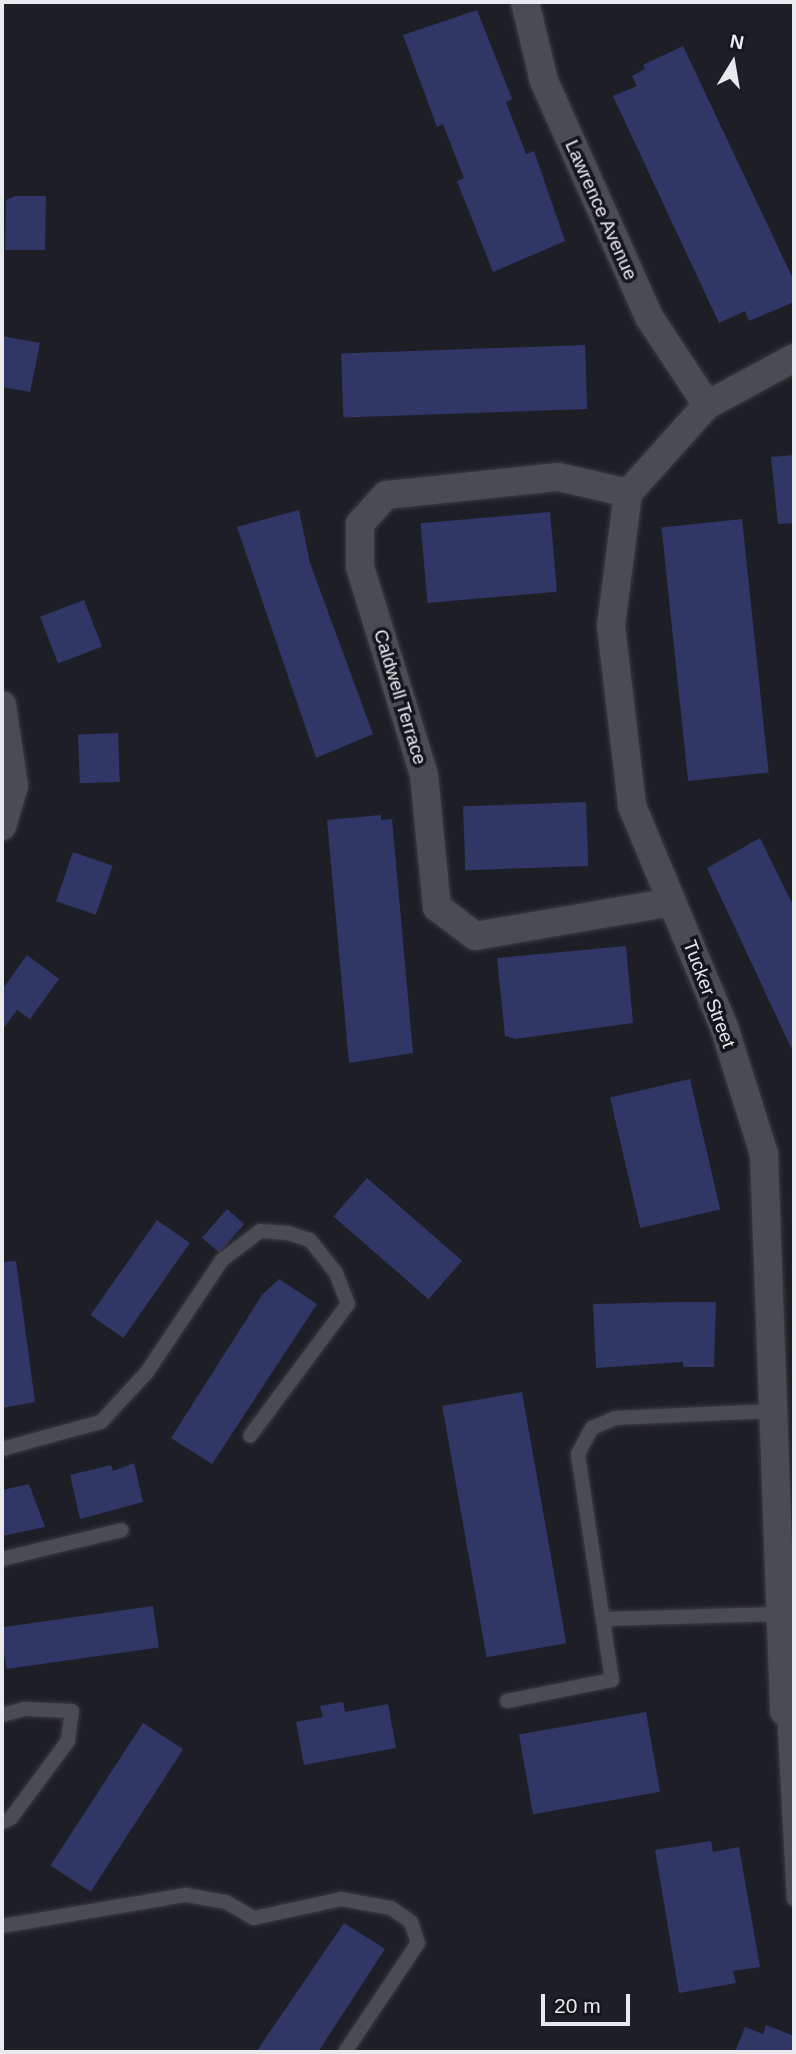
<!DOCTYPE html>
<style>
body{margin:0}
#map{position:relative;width:796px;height:2054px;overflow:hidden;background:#1e1f26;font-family:Helvetica,sans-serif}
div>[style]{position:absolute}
.building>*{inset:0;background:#303666;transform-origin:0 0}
.roads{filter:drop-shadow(0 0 2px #3a3a40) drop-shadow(0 0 2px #3a3a40)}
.lane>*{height:14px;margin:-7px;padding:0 7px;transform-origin:7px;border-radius:7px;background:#4a4c53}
.street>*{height:28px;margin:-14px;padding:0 14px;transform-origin:14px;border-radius:14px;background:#4a4c53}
span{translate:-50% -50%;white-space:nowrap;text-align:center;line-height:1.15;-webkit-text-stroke:7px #15161c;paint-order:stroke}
.street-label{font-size:19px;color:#e9eaee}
.frame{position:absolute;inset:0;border:4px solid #e9eaee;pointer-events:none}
.north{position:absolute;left:698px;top:28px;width:70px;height:70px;-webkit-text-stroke:5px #15161c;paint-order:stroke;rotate:11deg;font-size:19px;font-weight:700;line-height:28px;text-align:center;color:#e9eaee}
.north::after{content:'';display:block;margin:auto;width:24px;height:32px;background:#e9eaee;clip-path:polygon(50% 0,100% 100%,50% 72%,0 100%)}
.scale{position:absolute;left:541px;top:1994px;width:89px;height:32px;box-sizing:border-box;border:4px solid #e9eaee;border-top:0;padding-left:9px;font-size:21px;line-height:24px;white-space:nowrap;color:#e9eaee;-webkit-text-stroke:5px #15161c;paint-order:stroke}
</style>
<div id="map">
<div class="building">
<div style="clip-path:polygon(477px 10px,512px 99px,506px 102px,526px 154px,534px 151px,565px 241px,493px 272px,457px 181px,464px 178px,443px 124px,437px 127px,403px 35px)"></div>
<div style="clip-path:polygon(683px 46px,794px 281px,794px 302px,749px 321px,745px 311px,719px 323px,613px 96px,637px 86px,632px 76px,645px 69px,643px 65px)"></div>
<div style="clip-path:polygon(15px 196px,46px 196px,45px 250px,5px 250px,6px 200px)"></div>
<div style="clip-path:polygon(2px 336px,40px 343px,30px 392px,2px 387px)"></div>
<div style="left:585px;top:345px;width:64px;height:244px;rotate:88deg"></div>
<div style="clip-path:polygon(794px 455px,794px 523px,778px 524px,771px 457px)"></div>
<div style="clip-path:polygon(299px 510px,310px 563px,373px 734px,316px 758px,237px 527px)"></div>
<div style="left:550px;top:512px;width:80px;height:130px;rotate:85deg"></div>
<div style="left:742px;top:519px;width:255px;height:81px;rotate:84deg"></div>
<div style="left:84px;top:600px;width:50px;height:47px;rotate:69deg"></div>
<div style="left:118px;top:733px;width:49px;height:40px;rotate:88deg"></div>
<div style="left:586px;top:802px;width:64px;height:123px;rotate:88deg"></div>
<div style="clip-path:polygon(381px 815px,381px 820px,392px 819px,413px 1053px,349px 1063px,327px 820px)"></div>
<div style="clip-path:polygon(760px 838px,794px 907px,794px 1054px,707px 868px)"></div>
<div style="left:73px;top:852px;width:42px;height:52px;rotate:19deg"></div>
<div style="clip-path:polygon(626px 946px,633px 1023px,515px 1039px,505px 1036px,497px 958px)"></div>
<div style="clip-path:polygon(27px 955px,59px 979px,30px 1019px,17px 1010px,2px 1030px,2px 990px)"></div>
<div style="left:690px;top:1079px;width:134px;height:82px;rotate:77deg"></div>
<div style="left:367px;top:1178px;width:126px;height:51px;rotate:41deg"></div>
<div style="left:227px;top:1209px;width:23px;height:38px;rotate:41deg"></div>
<div style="left:157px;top:1220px;width:40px;height:116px;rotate:35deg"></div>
<div style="clip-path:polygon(16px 1261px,35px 1402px,2px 1408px,2px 1262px)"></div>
<div style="clip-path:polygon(279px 1279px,317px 1304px,212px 1464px,171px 1438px,262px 1295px)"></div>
<div style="clip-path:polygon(682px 1302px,716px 1302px,714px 1367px,683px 1367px,683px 1362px,596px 1368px,593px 1304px)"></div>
<div style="left:522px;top:1392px;width:255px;height:81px;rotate:80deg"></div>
<div style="clip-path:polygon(134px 1463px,143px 1502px,80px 1519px,70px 1475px,111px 1465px,113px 1471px)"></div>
<div style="clip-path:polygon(29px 1484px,45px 1527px,2px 1536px,2px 1490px)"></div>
<div style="left:153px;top:1606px;width:42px;height:154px;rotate:82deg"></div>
<div style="clip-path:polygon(343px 1702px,345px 1712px,388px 1704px,396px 1748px,304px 1765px,296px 1722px,323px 1717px,320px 1706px)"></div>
<div style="left:646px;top:1712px;width:81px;height:129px;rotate:80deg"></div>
<div style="left:143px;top:1723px;width:48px;height:170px;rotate:33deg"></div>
<div style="clip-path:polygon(711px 1841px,713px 1852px,739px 1847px,760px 1967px,733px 1971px,736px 1983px,679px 1993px,655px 1850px)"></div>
<div style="clip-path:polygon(344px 1923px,385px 1949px,318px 2052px,256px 2052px)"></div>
<div style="clip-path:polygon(766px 2025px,794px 2036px,794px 2052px,735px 2052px,745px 2027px,763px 2034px)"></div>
</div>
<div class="roads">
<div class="lane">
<div style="left:2px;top:1449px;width:103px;rotate:-15.3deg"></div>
<div style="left:101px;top:1422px;width:68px;rotate:-47.4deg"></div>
<div style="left:147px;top:1372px;width:135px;rotate:-56.2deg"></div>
<div style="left:222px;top:1260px;width:48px;rotate:-37.3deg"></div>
<div style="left:260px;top:1231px;width:28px;rotate:4deg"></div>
<div style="left:288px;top:1233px;width:23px;rotate:18deg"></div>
<div style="left:310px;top:1240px;width:42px;rotate:51.8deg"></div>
<div style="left:336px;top:1273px;width:33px;rotate:69deg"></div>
<div style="left:348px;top:1304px;width:164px;rotate:126.6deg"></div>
<div style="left:2px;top:1559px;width:123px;rotate:-13.6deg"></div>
<div style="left:603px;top:1619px;width:177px;rotate:-1.6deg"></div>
<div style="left:507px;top:1701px;width:107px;rotate:-11.3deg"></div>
<div style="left:612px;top:1680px;width:229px;rotate:-98.6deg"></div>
<div style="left:578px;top:1454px;width:30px;rotate:-62deg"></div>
<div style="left:592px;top:1428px;width:25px;rotate:-23deg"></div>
<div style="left:615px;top:1418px;width:158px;rotate:-2.5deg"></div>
<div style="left:784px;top:1711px;width:188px;rotate:87deg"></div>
<div style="left:2px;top:1715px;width:24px;rotate:-15deg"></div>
<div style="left:25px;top:1709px;width:47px;rotate:2.4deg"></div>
<div style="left:72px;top:1711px;width:30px;rotate:98deg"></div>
<div style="left:68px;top:1741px;width:96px;rotate:126.5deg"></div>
<div style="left:11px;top:1818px;width:10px;rotate:156deg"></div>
<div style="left:2px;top:1926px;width:187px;rotate:-9.6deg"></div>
<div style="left:186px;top:1895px;width:41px;rotate:9.9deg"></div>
<div style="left:226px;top:1902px;width:32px;rotate:30deg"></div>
<div style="left:254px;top:1918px;width:89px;rotate:-12.3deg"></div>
<div style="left:341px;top:1899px;width:51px;rotate:10.2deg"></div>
<div style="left:391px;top:1908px;width:24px;rotate:35deg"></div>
<div style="left:411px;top:1922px;width:22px;rotate:72deg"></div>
<div style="left:418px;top:1943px;width:131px;rotate:123.8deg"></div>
</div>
<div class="street">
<div style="left:525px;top:2px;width:81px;rotate:76.5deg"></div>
<div style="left:544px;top:81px;width:258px;rotate:66deg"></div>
<div style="left:649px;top:317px;width:105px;rotate:56.6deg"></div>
<div style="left:794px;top:358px;width:99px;rotate:151.6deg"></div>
<div style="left:707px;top:405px;width:118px;rotate:131.9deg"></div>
<div style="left:628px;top:493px;width:134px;rotate:97.3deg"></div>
<div style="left:611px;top:626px;width:181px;rotate:83.3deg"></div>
<div style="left:632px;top:806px;width:239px;rotate:67.4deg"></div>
<div style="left:724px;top:1027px;width:133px;rotate:72.5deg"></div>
<div style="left:764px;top:1154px;width:557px;rotate:87.94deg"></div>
<div style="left:784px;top:1711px;width:10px;rotate:-6deg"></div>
<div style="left:628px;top:493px;width:72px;rotate:-167.1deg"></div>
<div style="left:558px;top:477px;width:173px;rotate:174deg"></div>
<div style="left:386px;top:495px;width:39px;rotate:132deg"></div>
<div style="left:360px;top:524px;width:43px;rotate:90deg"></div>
<div style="left:360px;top:567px;width:218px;rotate:72.9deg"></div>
<div style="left:424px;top:775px;width:133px;rotate:84.4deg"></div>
<div style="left:437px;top:907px;width:48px;rotate:37.3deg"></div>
<div style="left:475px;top:936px;width:200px;rotate:-9.8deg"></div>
<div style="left:2px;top:705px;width:82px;rotate:81.6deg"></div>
<div style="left:14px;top:786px;width:42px;rotate:106.7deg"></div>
</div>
</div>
<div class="street-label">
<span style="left:601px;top:210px;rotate:66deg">Lawrence Avenue</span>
<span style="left:400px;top:697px;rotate:73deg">Caldwell Terrace</span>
<span style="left:709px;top:994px;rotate:69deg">Tucker Street</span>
</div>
<div class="frame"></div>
<div class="north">N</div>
<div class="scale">20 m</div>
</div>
